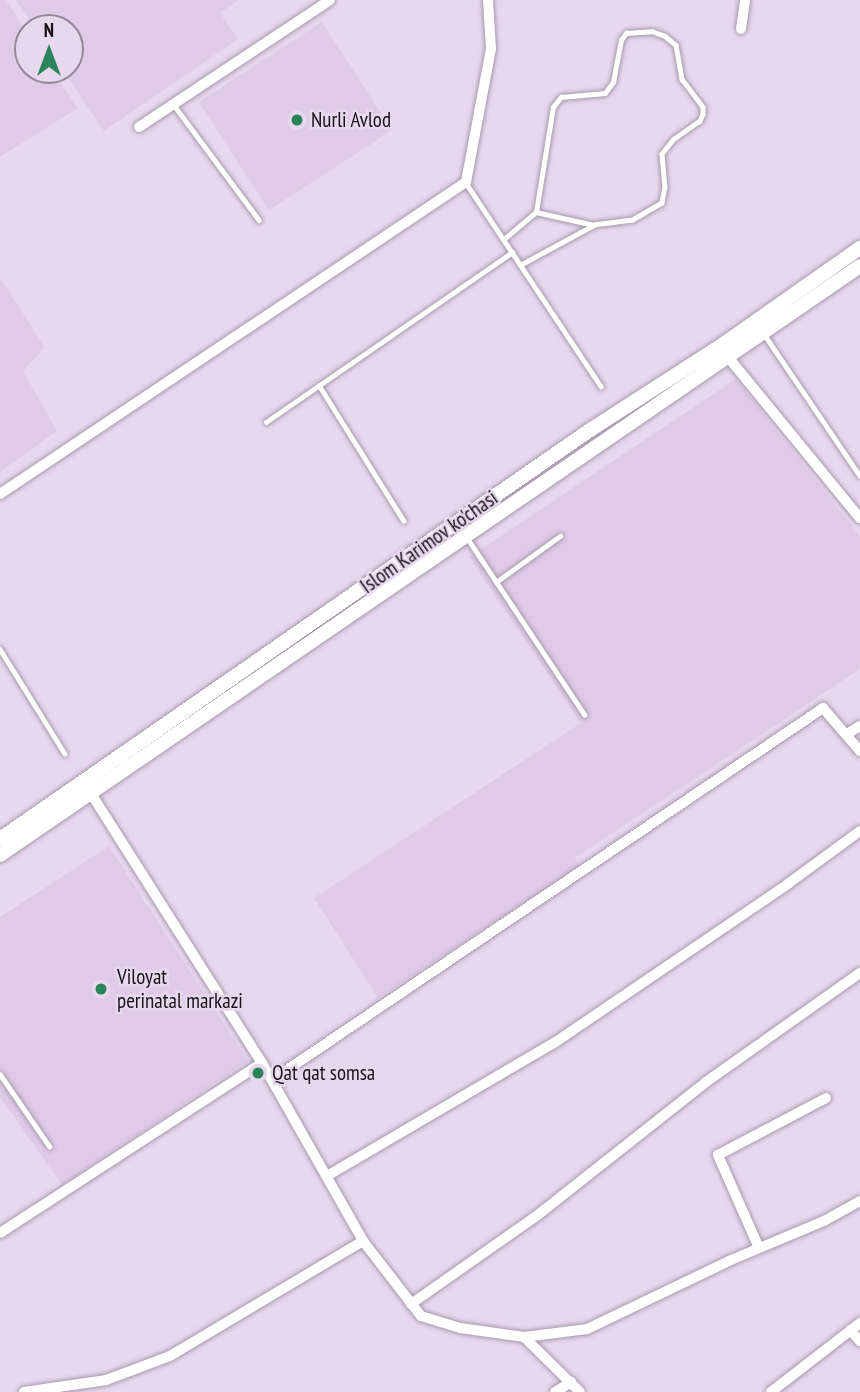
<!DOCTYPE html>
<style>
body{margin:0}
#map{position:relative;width:860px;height:1392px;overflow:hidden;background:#e8d8ee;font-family:"PT Sans Narrow",sans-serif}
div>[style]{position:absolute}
.built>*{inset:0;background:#e0cbe7;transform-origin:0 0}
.roads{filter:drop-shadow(0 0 2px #a899ad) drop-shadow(0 0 2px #a899ad)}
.lane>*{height:4.5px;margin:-2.25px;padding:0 2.25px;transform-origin:2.25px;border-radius:2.25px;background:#fff}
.street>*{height:10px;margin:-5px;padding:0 5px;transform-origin:5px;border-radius:5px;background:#fff}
.primary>*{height:14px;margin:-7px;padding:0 7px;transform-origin:7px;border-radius:7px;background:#fff}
.dots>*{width:19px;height:19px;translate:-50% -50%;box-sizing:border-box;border:4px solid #e8d8ee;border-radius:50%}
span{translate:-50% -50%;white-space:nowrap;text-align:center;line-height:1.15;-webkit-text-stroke:5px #e8d8ee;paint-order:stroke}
.poi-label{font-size:21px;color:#18131a}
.left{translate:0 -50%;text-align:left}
.street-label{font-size:21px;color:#18131a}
.north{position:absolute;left:14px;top:14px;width:70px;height:70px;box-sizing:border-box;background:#e8d8ee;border:2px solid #958999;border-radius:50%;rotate:0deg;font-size:19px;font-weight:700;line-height:28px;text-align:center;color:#18131a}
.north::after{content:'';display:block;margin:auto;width:24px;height:32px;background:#2a845a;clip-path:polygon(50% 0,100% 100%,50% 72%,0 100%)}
</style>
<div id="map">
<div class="built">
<div style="clip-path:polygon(0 0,6px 0,28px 33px,28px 70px,52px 70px,78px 108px,0 157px)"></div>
<div style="clip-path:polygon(16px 0,239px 0,220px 13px,238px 39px,104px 131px,63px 70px,70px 70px,70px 28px,35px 28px)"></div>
<div style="left:322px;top:22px;width:129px;height:147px;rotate:57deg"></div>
<div style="clip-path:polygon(0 278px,45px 347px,23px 371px,57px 431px,0 472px)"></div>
<div style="clip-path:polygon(736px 379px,860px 536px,860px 669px,575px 858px,580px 866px,378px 998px,314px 898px,581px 723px,469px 557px)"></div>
<div style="clip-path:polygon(109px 846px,248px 1061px,62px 1185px,0 1097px,0 917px)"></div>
</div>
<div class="roads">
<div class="lane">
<div style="left:174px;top:105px;width:143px;rotate:53.5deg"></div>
<div style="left:466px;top:183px;width:244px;rotate:56.4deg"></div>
<div style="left:536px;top:212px;width:59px;rotate:12.6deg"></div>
<div style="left:504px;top:239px;width:42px;rotate:-40.2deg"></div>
<div style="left:536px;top:212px;width:106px;rotate:-80.8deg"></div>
<div style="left:553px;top:107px;width:13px;rotate:-51deg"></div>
<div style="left:561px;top:97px;width:44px;rotate:-5.2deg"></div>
<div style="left:605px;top:93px;width:14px;rotate:-54deg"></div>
<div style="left:613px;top:82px;width:43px;rotate:-79.2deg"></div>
<div style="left:621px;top:40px;width:9px;rotate:-54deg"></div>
<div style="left:626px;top:33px;width:26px;rotate:-4deg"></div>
<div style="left:652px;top:31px;width:14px;rotate:21deg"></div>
<div style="left:665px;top:36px;width:14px;rotate:39deg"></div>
<div style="left:676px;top:45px;width:35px;rotate:80deg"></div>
<div style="left:682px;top:79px;width:35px;rotate:53deg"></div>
<div style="left:703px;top:107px;width:7px;rotate:90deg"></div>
<div style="left:703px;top:114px;width:8px;rotate:113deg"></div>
<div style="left:700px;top:121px;width:32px;rotate:145deg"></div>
<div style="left:674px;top:139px;width:19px;rotate:129deg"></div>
<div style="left:662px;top:154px;width:33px;rotate:85deg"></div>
<div style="left:665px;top:187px;width:16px;rotate:101deg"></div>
<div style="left:662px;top:203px;width:34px;rotate:150deg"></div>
<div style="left:633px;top:220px;width:38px;rotate:173deg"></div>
<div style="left:595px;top:225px;width:84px;rotate:151.6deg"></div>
<div style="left:764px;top:334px;width:171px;rotate:55.9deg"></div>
<div style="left:319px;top:385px;width:160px;rotate:58deg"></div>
<div style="left:266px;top:422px;width:299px;rotate:-34.6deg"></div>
<div style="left:468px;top:539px;width:211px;rotate:56.4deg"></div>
<div style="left:496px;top:582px;width:79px;rotate:-35.7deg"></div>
<div style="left:0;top:649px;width:123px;rotate:58.2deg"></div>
<div style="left:0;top:1074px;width:88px;rotate:55.6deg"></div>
</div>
<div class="street">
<div style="left:741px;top:29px;width:29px;rotate:-82deg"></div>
<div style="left:139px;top:127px;width:229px;rotate:-33.6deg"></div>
<div style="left:728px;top:357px;width:208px;rotate:50.7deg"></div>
<div style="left:0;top:494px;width:561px;rotate:-33.8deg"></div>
<div style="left:466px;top:182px;width:135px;rotate:-79.4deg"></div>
<div style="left:491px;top:49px;width:49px;rotate:-93.5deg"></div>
<div style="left:847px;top:734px;width:15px;rotate:-32deg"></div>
<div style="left:90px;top:792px;width:321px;rotate:57.6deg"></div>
<div style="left:262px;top:1063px;width:205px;rotate:60.4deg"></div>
<div style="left:363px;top:1241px;width:95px;rotate:52.3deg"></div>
<div style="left:421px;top:1316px;width:41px;rotate:17.1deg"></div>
<div style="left:460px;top:1328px;width:65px;rotate:8deg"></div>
<div style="left:524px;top:1337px;width:78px;rotate:44.5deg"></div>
<div style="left:272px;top:1080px;width:665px;rotate:-34.02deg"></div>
<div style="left:823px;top:708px;width:57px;rotate:49.3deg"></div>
<div style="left:327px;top:1176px;width:263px;rotate:-30.4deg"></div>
<div style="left:554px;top:1043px;width:284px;rotate:-34.2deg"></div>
<div style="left:789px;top:883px;width:88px;rotate:-36.2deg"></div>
<div style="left:0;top:1233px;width:312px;rotate:-33deg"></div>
<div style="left:759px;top:1248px;width:102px;rotate:-113.8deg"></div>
<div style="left:718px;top:1155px;width:122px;rotate:-27.8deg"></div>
<div style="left:411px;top:1304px;width:156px;rotate:-35.1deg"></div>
<div style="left:539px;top:1214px;width:213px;rotate:-38.3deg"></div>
<div style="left:706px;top:1082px;width:189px;rotate:-35.3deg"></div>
<div style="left:850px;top:1330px;width:15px;rotate:48deg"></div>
<div style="left:524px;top:1337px;width:64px;rotate:-7.2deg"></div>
<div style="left:587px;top:1329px;width:160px;rotate:-25.6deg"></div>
<div style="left:731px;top:1260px;width:101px;rotate:-22.8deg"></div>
<div style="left:824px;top:1221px;width:41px;rotate:-29.1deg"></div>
<div style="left:24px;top:1392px;width:83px;rotate:-8.3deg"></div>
<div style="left:106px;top:1380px;width:68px;rotate:-20.6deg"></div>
<div style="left:170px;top:1356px;width:225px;rotate:-30.8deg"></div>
<div style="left:555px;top:1392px;width:19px;rotate:-32deg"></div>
<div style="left:771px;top:1392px;width:113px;rotate:-37.8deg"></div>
</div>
<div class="primary">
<div style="left:0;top:839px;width:718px;rotate:-34.73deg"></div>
<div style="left:590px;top:430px;width:157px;rotate:-32.8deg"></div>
<div style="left:722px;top:345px;width:169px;rotate:-35.1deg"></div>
<div style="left:0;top:855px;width:1042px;rotate:-34.41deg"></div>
</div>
</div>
<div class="dots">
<div style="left:297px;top:120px;background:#2a845a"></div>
<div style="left:101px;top:989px;background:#2a845a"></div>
<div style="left:258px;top:1073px;background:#2a845a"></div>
</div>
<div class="poi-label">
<span class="left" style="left:311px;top:120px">Nurli Avlod</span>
<span class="left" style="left:117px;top:989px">Viloyat<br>perinatal markazi</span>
<span class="left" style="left:272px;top:1073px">Qat qat somsa</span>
</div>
<div class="street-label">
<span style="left:429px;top:542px;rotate:-35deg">Islom Karimov ko'chasi</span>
</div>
<div class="north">N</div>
</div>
